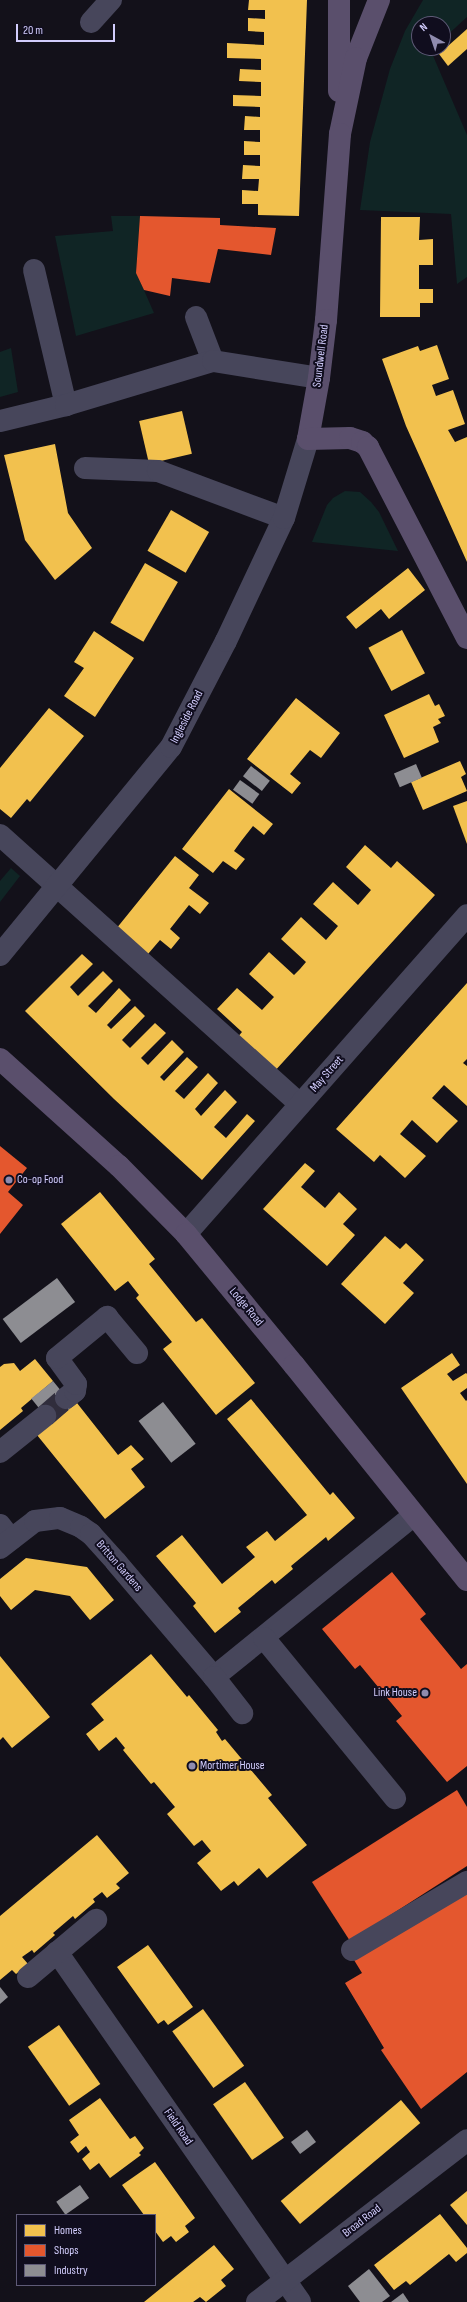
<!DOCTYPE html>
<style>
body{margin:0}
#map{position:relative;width:467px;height:2302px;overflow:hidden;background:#13111a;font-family:"Sofia Sans Condensed",sans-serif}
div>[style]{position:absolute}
.green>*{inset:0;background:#102525}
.homes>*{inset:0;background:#f2c14e;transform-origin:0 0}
.shops>*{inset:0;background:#e4572e}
.industry>*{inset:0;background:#8d8d92;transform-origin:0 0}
.minor-tunnel>*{height:22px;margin-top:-11px;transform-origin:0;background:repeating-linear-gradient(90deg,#302d3c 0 22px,transparent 0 33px)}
.minor>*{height:22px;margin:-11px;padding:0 11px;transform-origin:11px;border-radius:11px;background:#47465b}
.major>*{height:22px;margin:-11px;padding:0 11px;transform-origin:11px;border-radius:11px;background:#5a4f6c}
.dots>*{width:11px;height:11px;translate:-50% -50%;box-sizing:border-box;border:2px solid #100d1e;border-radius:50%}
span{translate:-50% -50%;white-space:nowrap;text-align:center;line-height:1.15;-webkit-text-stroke:4px #100d1e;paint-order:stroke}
.street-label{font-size:12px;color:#d2cdfd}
.poi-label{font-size:12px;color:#d2cdfd}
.left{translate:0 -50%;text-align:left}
.right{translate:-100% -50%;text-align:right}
.legend{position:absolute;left:16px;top:2214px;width:140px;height:72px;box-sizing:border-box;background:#100d1e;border:1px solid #5e5a77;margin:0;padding:5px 7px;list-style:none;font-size:12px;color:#d2cdfd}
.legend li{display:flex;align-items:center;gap:8px;height:20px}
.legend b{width:20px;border:1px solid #5e5a77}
.north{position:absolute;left:411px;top:16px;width:40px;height:40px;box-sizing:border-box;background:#100d1e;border:1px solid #5e5a77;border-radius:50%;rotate:320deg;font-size:11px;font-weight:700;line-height:16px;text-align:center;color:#d2cdfd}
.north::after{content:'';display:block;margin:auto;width:14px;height:18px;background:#8f8bae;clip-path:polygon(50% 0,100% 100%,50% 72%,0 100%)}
.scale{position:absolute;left:16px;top:24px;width:99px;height:18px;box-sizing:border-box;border:2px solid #d2cdfd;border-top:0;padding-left:5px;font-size:12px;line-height:14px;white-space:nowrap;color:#d2cdfd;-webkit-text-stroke:3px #100d1e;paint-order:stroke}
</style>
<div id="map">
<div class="green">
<div style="clip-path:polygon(423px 0,467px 0,467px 17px,443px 39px,443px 24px,419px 24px,419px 48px,434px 48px,431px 51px,467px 135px,467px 277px,457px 284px,451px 214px,360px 210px,370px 142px,390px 69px,405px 31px)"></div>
<div style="clip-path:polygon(111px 216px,140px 216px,136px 272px,154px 313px,76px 336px,55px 236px,113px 231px)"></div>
<div style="clip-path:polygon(11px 348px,18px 392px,0 397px,0 352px)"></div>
<div style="clip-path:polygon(345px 491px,360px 492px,371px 502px,379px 512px,398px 551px,312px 542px,327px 505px,333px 498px)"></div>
<div style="clip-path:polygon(11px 868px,20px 876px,0 902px,0 881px)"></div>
</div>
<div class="homes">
<div style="clip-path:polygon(249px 0,307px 0,299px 216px,258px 215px,258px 204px,242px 204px,242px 190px,258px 191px,259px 179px,242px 179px,243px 165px,260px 166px,260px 155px,244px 155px,244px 141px,260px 142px,260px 130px,244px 130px,245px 116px,260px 117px,260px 107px,233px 106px,233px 95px,261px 96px,261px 82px,239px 81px,240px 69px,261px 70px,261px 59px,227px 58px,227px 43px,264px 45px,264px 32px,248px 31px,248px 18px,265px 19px,265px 10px,248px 10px)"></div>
<div style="clip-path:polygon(467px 29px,467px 49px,448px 66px,439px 54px)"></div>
<div style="clip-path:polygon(381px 217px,420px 217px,419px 240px,433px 239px,433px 265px,419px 265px,419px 289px,433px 289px,433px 303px,420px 303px,420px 317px,380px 317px)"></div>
<div style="clip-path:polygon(437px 345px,449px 379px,432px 385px,436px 396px,453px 390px,465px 424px,448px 430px,455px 442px,467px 437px,467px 562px,406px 426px,382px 359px,418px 346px,420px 351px)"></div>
<div style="left:182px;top:411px;width:44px;height:44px;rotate:77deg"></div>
<div style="clip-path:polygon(55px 444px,68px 513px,92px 548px,55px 580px,25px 540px,4px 455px)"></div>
<div style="left:171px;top:510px;width:44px;height:47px;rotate:30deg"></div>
<div style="left:145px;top:563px;width:38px;height:69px;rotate:30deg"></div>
<div style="clip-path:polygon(408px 568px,425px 590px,389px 619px,381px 609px,356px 629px,346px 617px)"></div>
<div style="left:402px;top:630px;width:49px;height:38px;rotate:62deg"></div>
<div style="clip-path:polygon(94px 631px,134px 658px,95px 717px,64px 696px,84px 668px,74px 662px)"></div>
<div style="clip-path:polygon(429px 694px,435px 706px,439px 704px,445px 716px,438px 719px,441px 723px,433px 727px,439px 742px,404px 758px,384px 715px)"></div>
<div style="clip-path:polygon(296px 698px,340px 733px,321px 758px,310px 750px,290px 774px,301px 783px,292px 794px,247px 759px)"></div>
<div style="clip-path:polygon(49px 708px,84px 736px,30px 802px,27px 799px,11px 818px,0 809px,0 768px)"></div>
<div style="clip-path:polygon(460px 761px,466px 774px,461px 777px,467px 791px,423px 810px,411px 782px)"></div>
<div style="clip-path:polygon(229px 789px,273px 824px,264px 835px,253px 826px,242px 840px,234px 851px,245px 859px,236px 870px,223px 861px,213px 873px,182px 849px)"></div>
<div style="clip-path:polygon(467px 801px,467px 844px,453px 806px)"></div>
<div style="clip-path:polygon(365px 845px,391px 868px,397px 861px,435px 895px,273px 1073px,236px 1039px,242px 1032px,217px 1009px,237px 988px,262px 1010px,274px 997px,249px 974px,269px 952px,294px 975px,300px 969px,306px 962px,281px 939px,301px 917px,326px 940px,338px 926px,313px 904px,333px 882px,358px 905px,365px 897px,371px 890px,346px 867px)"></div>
<div style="clip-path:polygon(175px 856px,199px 875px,189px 888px,209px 903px,200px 914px,189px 905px,170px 929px,180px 938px,171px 949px,160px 940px,148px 954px,116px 929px)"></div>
<div style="clip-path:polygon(82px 954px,93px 964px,70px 987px,78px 996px,103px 971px,113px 981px,88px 1006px,96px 1013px,119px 988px,131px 1000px,107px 1025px,111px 1029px,135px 1006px,145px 1016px,122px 1040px,130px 1048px,155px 1023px,166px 1033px,141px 1058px,148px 1065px,172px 1040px,184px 1052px,160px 1077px,164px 1081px,187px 1057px,198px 1067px,175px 1091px,184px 1099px,208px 1073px,218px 1083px,195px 1109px,201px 1116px,225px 1090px,237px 1102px,214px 1127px,226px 1138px,247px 1114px,255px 1121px,202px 1180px,114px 1099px,25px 1011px)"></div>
<div style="clip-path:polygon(467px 983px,467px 1059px,463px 1063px,467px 1066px,467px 1106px,444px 1085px,432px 1098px,458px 1121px,447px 1132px,437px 1143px,412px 1120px,407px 1126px,400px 1134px,426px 1156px,405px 1178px,380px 1155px,374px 1162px,336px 1129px)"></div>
<div style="clip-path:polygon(305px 1163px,315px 1171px,301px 1187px,325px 1208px,339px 1192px,357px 1209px,343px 1224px,355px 1235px,327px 1266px,263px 1209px)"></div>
<div style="clip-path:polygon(100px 1192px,155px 1259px,149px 1264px,196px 1322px,202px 1318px,255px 1383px,216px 1415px,163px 1349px,172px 1342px,136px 1298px,139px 1295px,128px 1281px,115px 1291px,61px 1224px)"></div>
<div style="clip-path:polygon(385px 1236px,400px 1249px,406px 1243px,424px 1260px,403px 1283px,414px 1293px,385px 1324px,341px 1284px)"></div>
<div style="clip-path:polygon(452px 1353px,460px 1365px,447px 1374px,453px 1381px,466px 1373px,467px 1374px,467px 1388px,460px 1393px,466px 1401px,467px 1400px,467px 1484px,401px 1388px)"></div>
<div style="clip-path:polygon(35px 1359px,53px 1381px,21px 1408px,23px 1411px,0 1430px,0 1367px,4px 1364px,14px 1363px,20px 1371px)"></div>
<div style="clip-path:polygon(251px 1399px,330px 1495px,333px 1492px,355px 1518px,328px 1541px,326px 1537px,291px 1566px,293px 1569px,275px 1584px,272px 1580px,238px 1608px,241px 1612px,215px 1633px,193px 1606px,196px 1603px,156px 1556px,182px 1535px,222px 1584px,255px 1557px,246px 1547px,267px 1531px,275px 1541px,307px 1515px,227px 1419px)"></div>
<div style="clip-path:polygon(77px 1403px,118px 1455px,131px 1445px,144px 1459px,131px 1469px,145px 1487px,105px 1519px,37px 1435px)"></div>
<div style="clip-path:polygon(26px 1558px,87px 1567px,114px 1600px,90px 1620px,70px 1596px,35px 1590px,11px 1610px,0 1596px,0 1579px)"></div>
<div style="clip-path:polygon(151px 1654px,187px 1697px,189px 1695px,218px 1730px,216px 1732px,222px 1741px,225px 1739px,272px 1795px,268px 1798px,307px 1845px,267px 1878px,259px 1868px,238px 1886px,234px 1881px,221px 1891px,197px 1863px,211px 1851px,202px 1840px,194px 1846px,167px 1814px,175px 1807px,154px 1782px,151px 1784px,123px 1750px,125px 1748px,116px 1737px,99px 1751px,86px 1734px,104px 1720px,91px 1704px)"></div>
<div style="clip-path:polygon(0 1656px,50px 1717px,12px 1748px,3px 1737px,0 1740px)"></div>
<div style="clip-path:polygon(97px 1835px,129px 1873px,116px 1884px,120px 1888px,107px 1898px,102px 1892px,93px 1899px,95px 1902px,75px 1919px,73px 1916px,53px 1933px,55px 1935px,34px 1953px,32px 1950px,22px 1957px,28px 1964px,16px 1974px,12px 1970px,0 1980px,0 1916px)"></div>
<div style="clip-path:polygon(148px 1945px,193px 2007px,168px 2025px,164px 2020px,158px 2024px,117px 1967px)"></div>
<div style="left:203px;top:2009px;width:70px;height:38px;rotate:54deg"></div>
<div style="left:59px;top:2025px;width:72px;height:38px;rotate:55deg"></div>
<div style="left:245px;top:2082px;width:68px;height:39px;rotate:55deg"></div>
<div style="clip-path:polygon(100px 2098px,130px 2139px,135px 2136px,144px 2148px,139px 2153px,141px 2155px,110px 2178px,99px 2163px,90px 2170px,82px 2159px,90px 2152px,86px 2146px,78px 2153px,70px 2142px,79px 2135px,69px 2120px)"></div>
<div style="left:401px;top:2100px;width:30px;height:157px;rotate:50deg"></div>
<div style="clip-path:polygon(155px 2162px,195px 2218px,185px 2226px,189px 2232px,176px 2242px,171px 2236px,163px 2242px,155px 2231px,155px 2215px,144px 2215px,122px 2185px)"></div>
<div style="clip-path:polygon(467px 2191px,467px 2225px,450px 2205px)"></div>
<div style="clip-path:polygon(440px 2214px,467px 2248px,467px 2253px,456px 2262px,449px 2254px,410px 2285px,406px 2281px,394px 2290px,374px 2265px)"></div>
<div style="clip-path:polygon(214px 2245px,234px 2269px,221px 2280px,226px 2286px,206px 2302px,200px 2297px,193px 2302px,144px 2302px)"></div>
</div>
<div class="shops">
<div style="clip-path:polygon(140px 216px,220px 218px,220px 225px,276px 228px,271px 255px,218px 249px,210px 283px,172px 278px,170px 296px,144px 290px,136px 273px)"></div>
<div style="clip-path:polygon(0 1146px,27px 1168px,8px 1192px,23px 1205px,0 1234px)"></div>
<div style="clip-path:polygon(392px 1572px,426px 1614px,420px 1619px,461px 1669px,467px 1664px,467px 1766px,447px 1782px,396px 1721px,402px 1716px,360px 1665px,355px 1669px,322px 1629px)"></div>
<div style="clip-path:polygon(457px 1790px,467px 1807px,467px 1866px,350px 1941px,312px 1882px)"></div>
<div style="clip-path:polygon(467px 1893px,467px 2072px,421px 2109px,381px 2050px,384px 2048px,345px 1983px,362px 1973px,354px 1960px)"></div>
</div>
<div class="industry">
<div style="left:416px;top:764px;width:15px;height:24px;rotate:67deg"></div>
<div style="left:251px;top:766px;width:24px;height:13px;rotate:38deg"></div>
<div style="left:240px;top:780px;width:24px;height:12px;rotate:36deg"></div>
<div style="left:57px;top:1278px;width:30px;height:68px;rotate:53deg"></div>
<div style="left:53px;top:1381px;width:32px;height:28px;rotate:51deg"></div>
<div style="left:163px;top:1402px;width:53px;height:31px;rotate:52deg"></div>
<div style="clip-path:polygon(0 1987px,8px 1997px,0 2004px)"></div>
<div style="left:307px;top:2130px;width:15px;height:20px;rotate:53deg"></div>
<div style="left:80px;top:2185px;width:16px;height:29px;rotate:55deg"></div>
<div style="clip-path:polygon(369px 2269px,390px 2296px,382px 2302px,360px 2302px,348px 2286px)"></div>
<div style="clip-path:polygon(403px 2293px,409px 2302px,391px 2302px)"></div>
</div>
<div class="minor-tunnel">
<div style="left:45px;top:1416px;width:28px;rotate:-41deg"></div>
</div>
<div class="minor">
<div style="left:91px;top:22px;width:30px;rotate:-48deg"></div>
<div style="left:34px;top:270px;width:139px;rotate:76.7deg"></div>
<div style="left:196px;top:317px;width:47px;rotate:68.9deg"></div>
<div style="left:0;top:421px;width:68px;rotate:-13.6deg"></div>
<div style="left:66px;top:405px;width:153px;rotate:-16.7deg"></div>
<div style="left:213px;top:361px;width:107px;rotate:9.1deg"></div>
<div style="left:85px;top:468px;width:73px;rotate:2.4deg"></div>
<div style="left:158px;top:471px;width:134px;rotate:20.5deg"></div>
<div style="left:0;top:835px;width:403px;rotate:41.9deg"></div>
<div style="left:0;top:955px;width:269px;rotate:-50.6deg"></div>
<div style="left:171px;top:747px;width:119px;rotate:-62.6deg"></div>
<div style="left:226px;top:641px;width:136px;rotate:-64.8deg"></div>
<div style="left:284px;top:518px;width:83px;rotate:-73.1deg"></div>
<div style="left:186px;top:1234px;width:425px;rotate:-48.6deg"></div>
<div style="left:66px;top:1398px;width:11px;rotate:-38deg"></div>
<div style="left:75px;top:1391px;width:7px;rotate:-82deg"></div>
<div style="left:76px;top:1384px;width:32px;rotate:-126deg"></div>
<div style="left:57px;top:1358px;width:65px;rotate:-39.4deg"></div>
<div style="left:107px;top:1317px;width:47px;rotate:50.2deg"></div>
<div style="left:0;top:1452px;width:58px;rotate:-38.7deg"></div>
<div style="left:0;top:1525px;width:18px;rotate:52deg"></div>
<div style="left:0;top:1548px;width:44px;rotate:-37.6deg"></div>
<div style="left:35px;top:1521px;width:25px;rotate:-7deg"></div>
<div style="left:60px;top:1518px;width:23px;rotate:23deg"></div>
<div style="left:81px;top:1527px;width:12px;rotate:35deg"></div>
<div style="left:91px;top:1534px;width:38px;rotate:48deg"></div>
<div style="left:116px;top:1562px;width:151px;rotate:49.6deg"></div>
<div style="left:214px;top:1677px;width:257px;rotate:-39deg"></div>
<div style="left:264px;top:1638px;width:207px;rotate:50.7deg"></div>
<div style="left:214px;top:1677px;width:46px;rotate:52.1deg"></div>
<div style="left:352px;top:1950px;width:134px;rotate:-30.6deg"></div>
<div style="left:57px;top:1952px;width:426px;rotate:55.2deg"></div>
<div style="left:28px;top:1977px;width:89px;rotate:-40deg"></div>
<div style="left:257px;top:2302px;width:265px;rotate:-37.6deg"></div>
</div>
<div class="major">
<div style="left:339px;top:0;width:91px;rotate:90deg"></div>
<div style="left:379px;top:0;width:62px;rotate:111.6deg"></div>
<div style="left:356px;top:58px;width:78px;rotate:101.9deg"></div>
<div style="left:340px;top:134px;width:187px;rotate:94.3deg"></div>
<div style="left:326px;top:320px;width:58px;rotate:96.9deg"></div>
<div style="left:319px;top:378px;width:62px;rotate:100.2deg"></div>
<div style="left:308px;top:439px;width:42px;rotate:-1.4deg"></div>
<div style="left:350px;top:438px;width:13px;rotate:18deg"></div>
<div style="left:362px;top:442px;width:8px;rotate:40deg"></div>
<div style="left:368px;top:447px;width:215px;rotate:62.6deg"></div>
<div style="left:0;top:1059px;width:160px;rotate:42deg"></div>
<div style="left:119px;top:1166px;width:95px;rotate:45.4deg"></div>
<div style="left:186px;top:1234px;width:170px;rotate:50.5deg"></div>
<div style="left:294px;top:1365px;width:276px;rotate:51.2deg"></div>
</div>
<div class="dots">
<div style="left:9px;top:1180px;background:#8f8bae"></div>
<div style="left:425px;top:1693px;background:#8f8bae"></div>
<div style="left:192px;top:1766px;background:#8f8bae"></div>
</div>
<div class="street-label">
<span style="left:321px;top:356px;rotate:-83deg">Soundwell Road</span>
<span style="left:187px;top:717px;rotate:-63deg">Ingleside Road</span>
<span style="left:327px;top:1074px;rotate:-49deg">May Street</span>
<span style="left:246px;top:1307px;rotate:50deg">Lodge Road</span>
<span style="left:119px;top:1566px;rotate:49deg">Britton Gardens</span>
<span style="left:178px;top:2127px;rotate:55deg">Field Road</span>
<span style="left:362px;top:2221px;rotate:-38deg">Broad Road</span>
</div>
<div class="poi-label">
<span class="left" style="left:17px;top:1180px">Co-op Food</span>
<span class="right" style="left:417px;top:1693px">Link House</span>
<span class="left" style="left:200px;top:1766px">Mortimer House</span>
</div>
<ul class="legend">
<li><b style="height:11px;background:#f2c14e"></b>Homes</li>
<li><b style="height:11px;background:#e4572e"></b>Shops</li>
<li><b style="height:11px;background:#8d8d92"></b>Industry</li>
</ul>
<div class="north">N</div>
<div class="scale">20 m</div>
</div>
